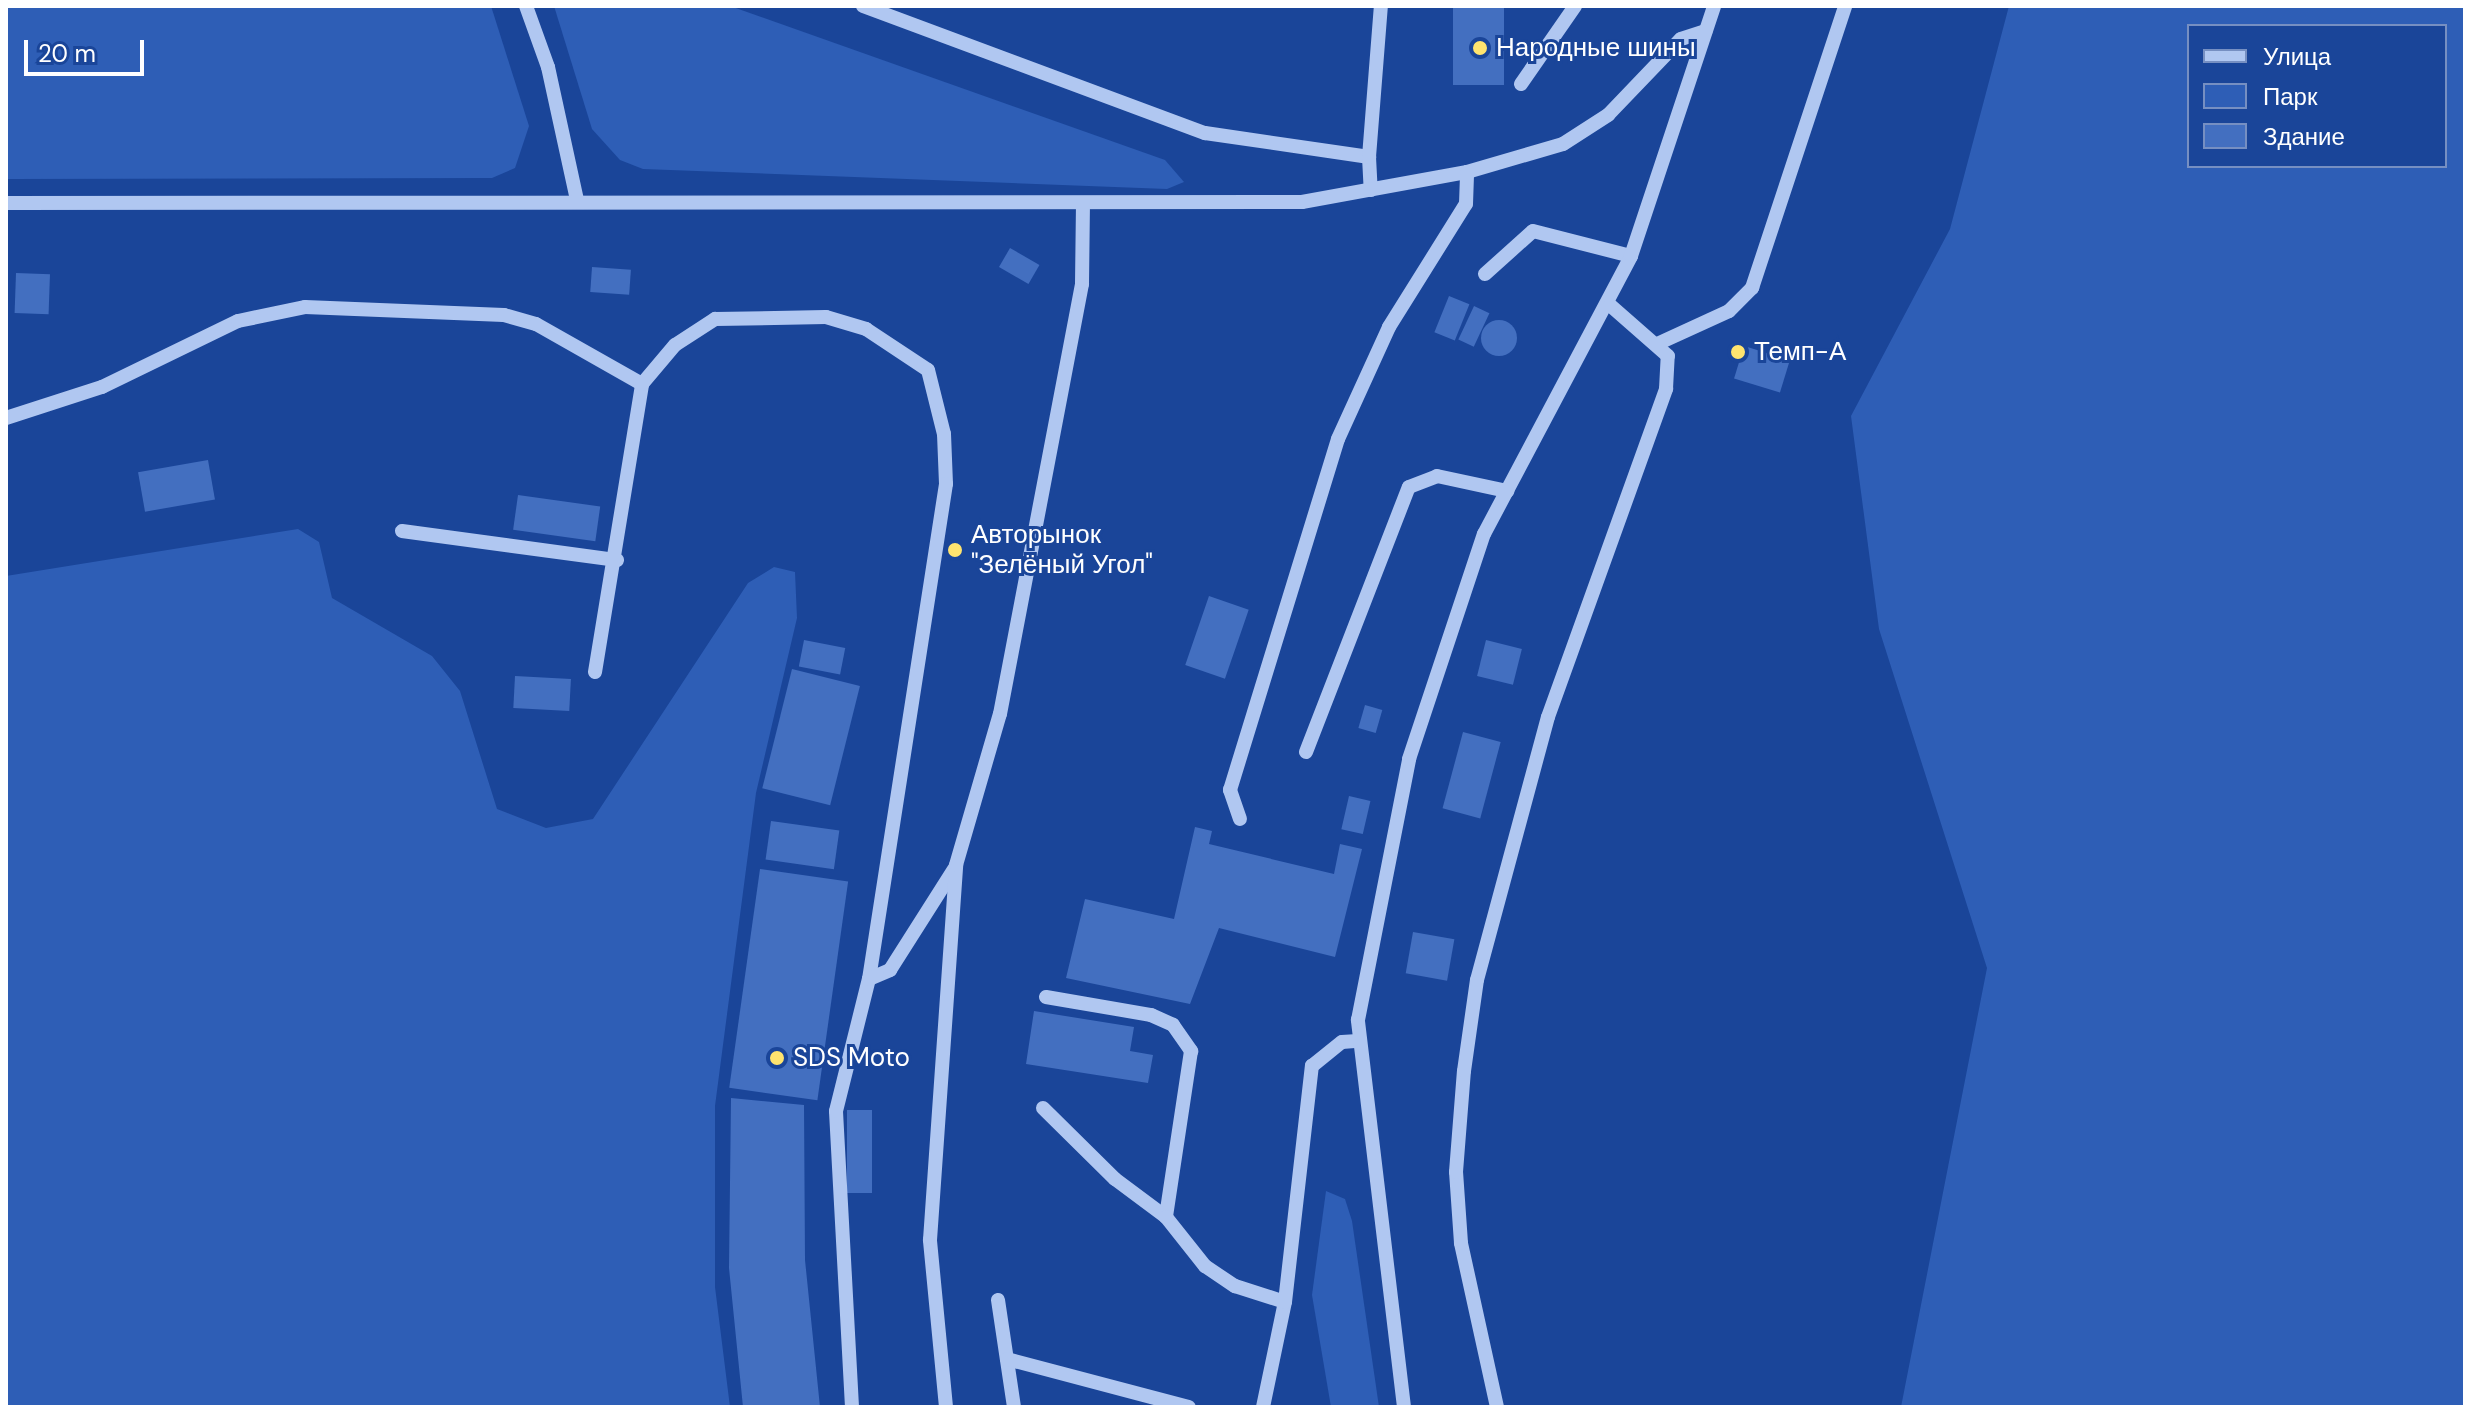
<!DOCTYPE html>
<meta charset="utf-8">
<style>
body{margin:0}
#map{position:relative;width:2471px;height:1413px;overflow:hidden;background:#1a4599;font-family:"DM Sans",sans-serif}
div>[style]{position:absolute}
.green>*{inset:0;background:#2e5eb6}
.building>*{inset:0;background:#436fc0;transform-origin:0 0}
.round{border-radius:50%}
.minor>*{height:14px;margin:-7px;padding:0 7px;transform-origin:7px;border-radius:7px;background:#b0c7f1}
.dots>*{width:22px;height:22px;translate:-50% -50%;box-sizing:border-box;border:4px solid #1a4599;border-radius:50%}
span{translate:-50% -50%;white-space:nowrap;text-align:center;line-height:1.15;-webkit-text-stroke:6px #1a4599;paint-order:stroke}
.poi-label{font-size:26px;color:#fff}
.left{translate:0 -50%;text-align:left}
.frame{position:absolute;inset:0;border:8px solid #fff;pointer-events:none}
.legend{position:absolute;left:2187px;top:24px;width:260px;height:144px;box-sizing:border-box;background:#1a4599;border:2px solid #768fc2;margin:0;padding:10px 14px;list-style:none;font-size:24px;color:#fff}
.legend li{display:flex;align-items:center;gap:16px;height:40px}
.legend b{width:40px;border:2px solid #768fc2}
.scale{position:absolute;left:24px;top:40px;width:120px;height:36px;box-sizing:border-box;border:4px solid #fff;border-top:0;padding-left:10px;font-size:24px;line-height:28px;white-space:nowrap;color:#fff;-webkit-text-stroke:6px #1a4599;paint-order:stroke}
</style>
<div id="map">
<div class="green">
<div style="clip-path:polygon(6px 6px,491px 6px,529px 126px,515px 168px,492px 178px,6px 179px)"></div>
<div style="clip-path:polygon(554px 6px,730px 6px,1165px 160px,1184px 182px,1167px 189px,643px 169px,620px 160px,592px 129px)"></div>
<div style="clip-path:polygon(evenodd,2009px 6px,2465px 6px,2465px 1407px,1901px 1407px,1987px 968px,1879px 629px,1851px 416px,1950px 229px,2009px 6px,2189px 26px,2445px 26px,2445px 166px,2189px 166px,2189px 26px)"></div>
<div style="clip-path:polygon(298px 529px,319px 542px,332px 598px,432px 656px,460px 691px,497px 809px,546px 828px,593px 819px,748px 583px,774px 567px,795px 572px,797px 618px,756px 793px,715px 1106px,715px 1287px,730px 1407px,6px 1407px,6px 576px)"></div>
<div style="clip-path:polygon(1326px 1191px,1345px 1199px,1352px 1221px,1379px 1407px,1331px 1407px,1312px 1295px)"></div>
</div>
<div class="building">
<div style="left:1453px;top:6px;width:51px;height:79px"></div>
<div style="left:1010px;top:248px;width:34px;height:22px;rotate:30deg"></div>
<div style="left:592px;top:267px;width:39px;height:25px;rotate:4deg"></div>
<div style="left:16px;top:273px;width:34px;height:40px;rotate:2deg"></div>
<div style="left:1449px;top:296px;width:22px;height:39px;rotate:22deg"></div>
<div style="left:1474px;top:306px;width:17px;height:37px;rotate:25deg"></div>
<div class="round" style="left:1481px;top:320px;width:36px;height:36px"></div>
<div style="left:1744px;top:346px;width:48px;height:34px;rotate:17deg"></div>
<div style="left:208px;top:460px;width:40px;height:71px;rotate:80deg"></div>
<div style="left:518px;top:495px;width:83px;height:35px;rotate:8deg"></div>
<div style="left:1209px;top:596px;width:42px;height:73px;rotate:19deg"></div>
<div style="left:804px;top:640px;width:42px;height:27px;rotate:11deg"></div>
<div style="left:1486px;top:640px;width:37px;height:37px;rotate:14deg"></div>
<div style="left:792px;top:669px;width:70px;height:123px;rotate:14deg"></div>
<div style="left:515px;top:676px;width:56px;height:32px;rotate:3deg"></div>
<div style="left:1365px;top:705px;width:18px;height:24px;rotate:16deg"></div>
<div style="left:1463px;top:732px;width:39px;height:79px;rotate:15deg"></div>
<div style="left:1349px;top:796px;width:22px;height:34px;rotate:13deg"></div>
<div style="left:771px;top:821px;width:69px;height:39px;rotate:8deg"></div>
<div style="clip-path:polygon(1195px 827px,1212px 831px,1209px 844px,1334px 874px,1340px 844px,1362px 849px,1335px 957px,1219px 928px,1190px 1004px,1066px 978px,1085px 899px,1174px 919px)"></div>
<div style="left:760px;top:869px;width:89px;height:221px;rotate:8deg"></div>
<div style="left:1413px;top:932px;width:42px;height:42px;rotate:10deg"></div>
<div style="clip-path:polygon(1034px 1011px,1134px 1027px,1130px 1051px,1153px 1055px,1148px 1083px,1026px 1064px)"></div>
<div style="clip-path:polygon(731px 1098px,804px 1105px,805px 1260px,820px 1407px,743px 1407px,729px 1268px)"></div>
<div style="left:847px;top:1110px;width:25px;height:83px"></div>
</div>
<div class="minor">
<div style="left:526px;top:6px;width:65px;rotate:70.2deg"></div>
<div style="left:548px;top:67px;width:136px;rotate:77.7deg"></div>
<div style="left:863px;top:6px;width:365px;rotate:20.4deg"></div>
<div style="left:1205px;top:133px;width:166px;rotate:8.3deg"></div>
<div style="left:1369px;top:157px;width:33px;rotate:87deg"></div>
<div style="left:1521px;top:84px;width:95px;rotate:-55.3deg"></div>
<div style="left:1369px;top:157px;width:151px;rotate:-85.5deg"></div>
<div style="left:6px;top:203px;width:1296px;rotate:-0.04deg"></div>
<div style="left:1302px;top:202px;width:168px;rotate:-10.3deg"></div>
<div style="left:1467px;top:172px;width:100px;rotate:-16.3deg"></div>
<div style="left:1563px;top:144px;width:54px;rotate:-32.8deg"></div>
<div style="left:1608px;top:115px;width:105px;rotate:-46.2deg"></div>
<div style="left:1681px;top:39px;width:26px;rotate:-18deg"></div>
<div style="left:1485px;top:274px;width:64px;rotate:-41.9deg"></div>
<div style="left:1533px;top:231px;width:101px;rotate:14.3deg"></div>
<div style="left:1657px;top:344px;width:79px;rotate:-24.6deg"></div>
<div style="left:1729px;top:311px;width:33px;rotate:-45deg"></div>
<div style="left:1752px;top:288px;width:297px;rotate:-71.7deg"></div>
<div style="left:6px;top:418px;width:101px;rotate:-17.9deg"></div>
<div style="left:102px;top:387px;width:151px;rotate:-25.9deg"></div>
<div style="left:238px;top:321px;width:68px;rotate:-11.8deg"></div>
<div style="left:305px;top:307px;width:199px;rotate:2.3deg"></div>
<div style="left:504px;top:315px;width:33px;rotate:16deg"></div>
<div style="left:536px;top:324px;width:122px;rotate:29.5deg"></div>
<div style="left:402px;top:531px;width:217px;rotate:7.7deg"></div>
<div style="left:595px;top:672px;width:292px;rotate:-80.7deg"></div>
<div style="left:642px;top:384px;width:51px;rotate:-49.8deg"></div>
<div style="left:675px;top:345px;width:48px;rotate:-33deg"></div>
<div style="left:715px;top:319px;width:111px;rotate:-1deg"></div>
<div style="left:826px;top:317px;width:42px;rotate:16.7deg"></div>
<div style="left:866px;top:329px;width:74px;rotate:33.5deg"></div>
<div style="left:928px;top:370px;width:66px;rotate:76deg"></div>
<div style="left:944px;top:434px;width:50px;rotate:87.7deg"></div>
<div style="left:946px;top:484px;width:501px;rotate:98.84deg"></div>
<div style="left:1306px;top:752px;width:284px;rotate:-68.8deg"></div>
<div style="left:1409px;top:487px;width:30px;rotate:-21deg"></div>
<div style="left:1437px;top:476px;width:72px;rotate:12.1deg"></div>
<div style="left:1240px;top:819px;width:31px;rotate:-109deg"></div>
<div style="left:1230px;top:790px;width:367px;rotate:-72.9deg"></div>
<div style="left:1338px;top:439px;width:123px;rotate:-65.5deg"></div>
<div style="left:1389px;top:327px;width:145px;rotate:-58deg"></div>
<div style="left:1466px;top:204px;width:32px;rotate:-88deg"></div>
<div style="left:1046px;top:997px;width:107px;rotate:9.7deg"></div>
<div style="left:1151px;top:1015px;width:24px;rotate:24deg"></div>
<div style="left:1173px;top:1025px;width:32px;rotate:55deg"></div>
<div style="left:1191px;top:1051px;width:168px;rotate:98.6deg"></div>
<div style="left:1043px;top:1108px;width:101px;rotate:44.6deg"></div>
<div style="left:1115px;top:1179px;width:64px;rotate:36.7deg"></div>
<div style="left:1166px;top:1217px;width:63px;rotate:51.5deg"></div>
<div style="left:1205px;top:1266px;width:36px;rotate:34deg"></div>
<div style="left:1235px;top:1286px;width:52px;rotate:17.7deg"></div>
<div style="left:998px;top:1300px;width:108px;rotate:81.5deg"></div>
<div style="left:1007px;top:1359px;width:188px;rotate:14.8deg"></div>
<div style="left:852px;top:1407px;width:296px;rotate:-93.1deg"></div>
<div style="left:836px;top:1111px;width:136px;rotate:-76deg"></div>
<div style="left:869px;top:979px;width:23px;rotate:-23deg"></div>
<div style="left:890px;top:970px;width:120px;rotate:-57.6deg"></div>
<div style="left:946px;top:1407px;width:168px;rotate:-95.5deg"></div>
<div style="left:930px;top:1240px;width:376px;rotate:-86deg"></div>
<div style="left:956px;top:865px;width:157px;rotate:-73.8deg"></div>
<div style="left:1000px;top:714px;width:438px;rotate:-79.2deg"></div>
<div style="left:1082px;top:284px;width:79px;rotate:-89.3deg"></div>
<div style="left:1263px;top:1407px;width:107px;rotate:-78.2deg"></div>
<div style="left:1285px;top:1302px;width:238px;rotate:-83.5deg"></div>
<div style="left:1312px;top:1066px;width:38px;rotate:-39deg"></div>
<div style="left:1342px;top:1042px;width:16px;rotate:-4deg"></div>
<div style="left:1404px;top:1407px;width:390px;rotate:-96.8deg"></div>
<div style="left:1358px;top:1020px;width:266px;rotate:-78.9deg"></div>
<div style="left:1409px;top:759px;width:237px;rotate:-71.6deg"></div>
<div style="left:1484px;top:534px;width:314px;rotate:-62.1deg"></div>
<div style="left:1631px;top:256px;width:263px;rotate:-71.6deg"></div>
<div style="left:1497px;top:1407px;width:168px;rotate:-102.4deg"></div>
<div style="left:1461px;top:1243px;width:71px;rotate:-94deg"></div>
<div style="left:1456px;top:1172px;width:101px;rotate:-85.5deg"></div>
<div style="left:1464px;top:1071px;width:92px;rotate:-81.9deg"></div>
<div style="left:1477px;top:980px;width:272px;rotate:-74.9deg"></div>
<div style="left:1548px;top:717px;width:349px;rotate:-70.2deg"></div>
<div style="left:1666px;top:389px;width:33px;rotate:-87deg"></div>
<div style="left:1668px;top:356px;width:77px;rotate:-138.7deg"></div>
</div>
<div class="dots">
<div style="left:1480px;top:48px;background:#ffe46f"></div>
<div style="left:1738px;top:352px;background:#ffe46f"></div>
<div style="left:955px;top:550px;background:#ffe46f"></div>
<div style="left:777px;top:1058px;background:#ffe46f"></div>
</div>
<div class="poi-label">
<span class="left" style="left:1496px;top:48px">Народные шины</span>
<span class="left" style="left:1754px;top:352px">Темп-А</span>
<span class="left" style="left:971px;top:550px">Авторынок<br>"Зелёный Угол"</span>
<span class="left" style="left:793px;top:1058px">SDS Moto</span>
</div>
<div class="frame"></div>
<ul class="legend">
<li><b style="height:10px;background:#b0c7f1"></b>Улица</li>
<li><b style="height:22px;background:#2e5eb6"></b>Парк</li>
<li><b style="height:22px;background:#436fc0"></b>Здание</li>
</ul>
<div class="scale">20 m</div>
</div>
